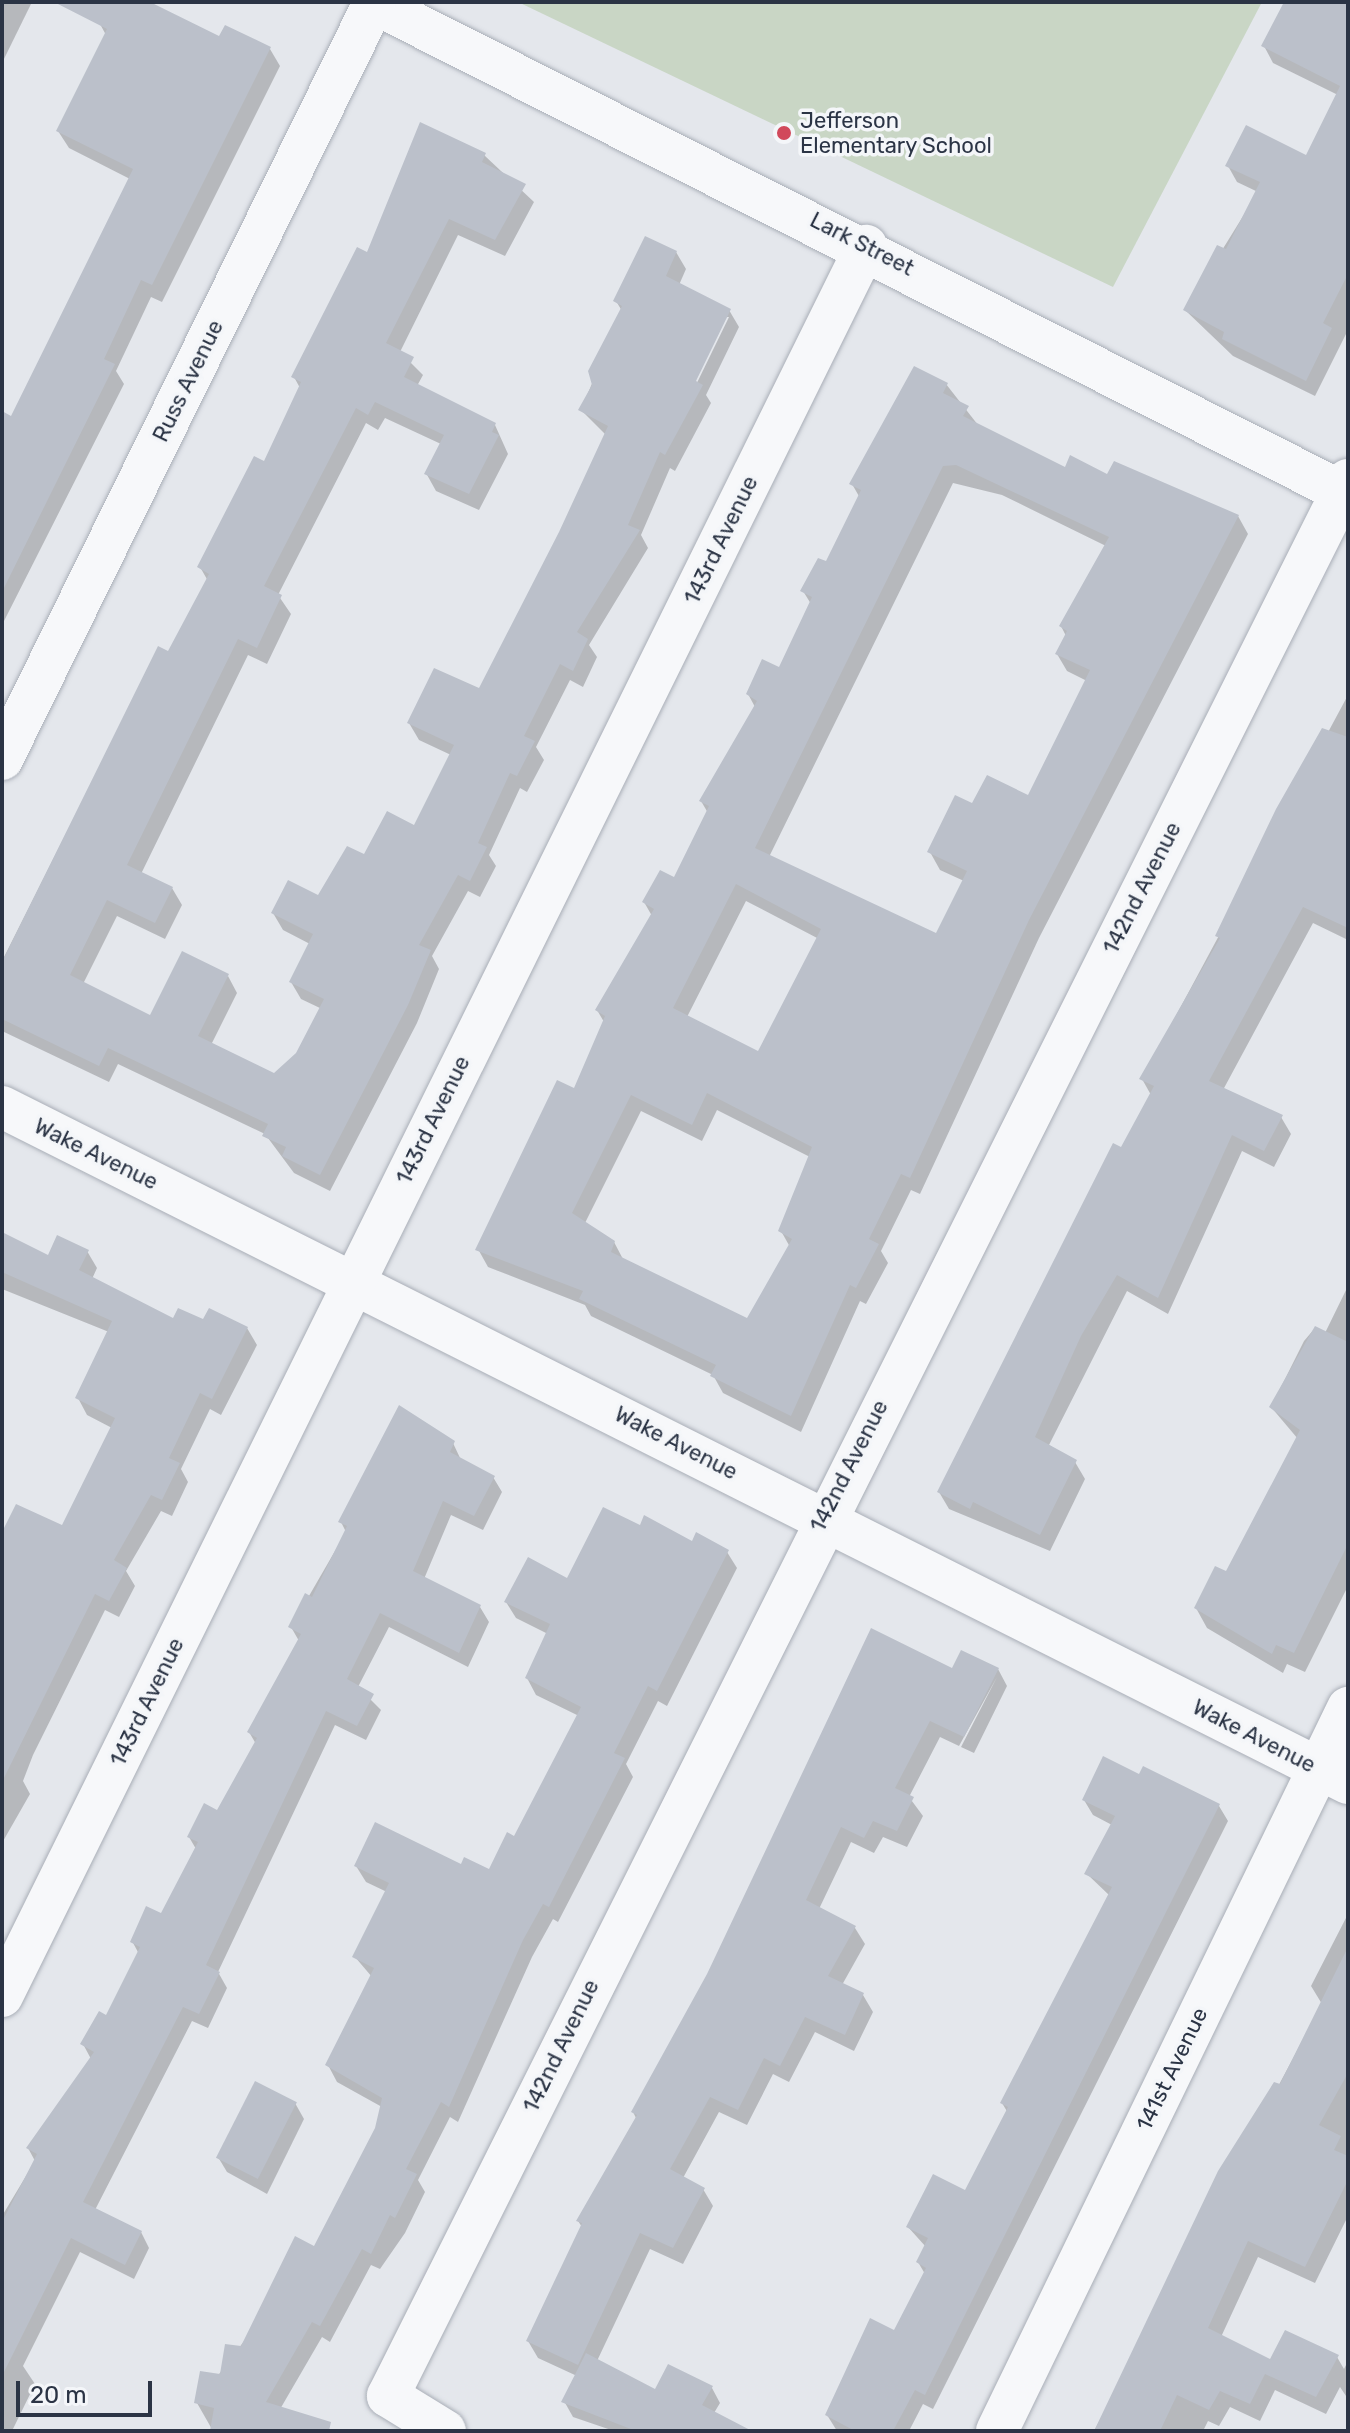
<!DOCTYPE html>
<style>
body{margin:0}
#map{position:relative;width:1350px;height:2433px;overflow:hidden;background:#e4e7ec;font-family:Rubik,sans-serif}
div>[style]{position:absolute}
.green>*{inset:0;background:#c9d6c5}
.shadow>*{inset:0;background:#0003}
.building>*{inset:0;background:#bbc0ca;transform-origin:0 0}
.roads{filter:drop-shadow(0 0 2px #a9aeb7) drop-shadow(0 0 2px #a9aeb7)}
.street>*{height:42px;margin:-21px;padding:0 21px;transform-origin:21px;border-radius:21px;background:#f7f8fa}
.dots>*{width:22px;height:22px;translate:-50% -50%;box-sizing:border-box;border:4px solid #f4f6f9;border-radius:50%}
span{translate:-50% -50%;white-space:nowrap;text-align:center;line-height:1.15;-webkit-text-stroke:7px #f4f6f9;paint-order:stroke}
.poi-label{font-size:22px;color:#2b3445}
.left{translate:0 -50%;text-align:left}
.street-label{font-size:22px;color:#2b3445}
.frame{position:absolute;inset:0;border:4px solid #2b3445;pointer-events:none}
.scale{position:absolute;left:16px;top:2381px;width:136px;height:36px;box-sizing:border-box;border:4px solid #2b3445;border-top:0;padding-left:10px;font-size:24px;line-height:28px;white-space:nowrap;color:#2b3445;-webkit-text-stroke:6px #f4f6f9;paint-order:stroke}
</style>
<div id="map">
<div class="green">
<div style="clip-path:polygon(518px 2px,1262px 2px,1113px 287px)"></div>
</div>
<div class="shadow">
<div style="clip-path:polygon(2px 2px,32px 2px,2px 63px)"></div>
<div style="clip-path:polygon(110px 2px,146px 2px,220px 39px,270px 49px,280px 66px,162px 302px,151px 297px,116px 371px,124px 384px,2px 625px,2px 416px,13px 418px,130px 179px,69px 148px,58px 131px,106px 35px,100px 24px)"></div>
<div style="clip-path:polygon(1286px 2px,1348px 2px,1348px 330px,1315px 396px,1233px 356px,1185px 310px,1258px 192px,1237px 182px,1228px 166px,1307px 158px,1338px 95px,1273px 63px,1264px 46px)"></div>
<div style="clip-path:polygon(evenodd,484px 155px,534px 202px,505px 256px,458px 235px,400px 352px,423px 375px,417px 386px,495px 425px,508px 454px,479px 510px,436px 491px,426px 473px,441px 444px,385px 418px,378px 430px,366px 423px,278px 595px,291px 614px,267px 664px,248px 655px,141px 874px,172px 888px,182px 905px,165px 939px,117px 916px,83px 984px,151px 1017px,228px 976px,237px 993px,211px 1045px,275px 1075px,298px 1054px,322px 1009px,301px 999px,291px 982px,310px 944px,283px 930px,273px 913px,319px 898px,415px 827px,451px 755px,419px 740px,409px 723px,480px 690px,561px 533px,606px 435px,581px 410px,622px 311px,616px 301px,676px 252px,686px 269px,679px 285px,729px 310px,739px 327px,706px 395px,711px 403px,675px 471px,670px 468px,641px 535px,648px 548px,589px 645px,597px 657px,583px 687px,570px 680px,536px 747px,544px 760px,527px 792px,520px 788px,489px 855px,496px 866px,480px 897px,468px 891px,432px 956px,439px 969px,417px 1023px,330px 1191px,294px 1173px,265px 1134px,118px 1064px,109px 1082px,2px 1031px,2px 961px,159px 648px,169px 654px,208px 581px,200px 567px,265px 464px,300px 388px,294px 377px,368px 255px,484px 155px,724px 317px,729px 317px,693px 391px,690px 390px,724px 317px)"></div>
<div style="clip-path:polygon(evenodd,946px 384px,978px 425px,1065px 470px,1238px 516px,1248px 534px,1039px 938px,920px 1194px,911px 1190px,881px 1251px,888px 1263px,866px 1304px,860px 1301px,801px 1432px,723px 1393px,713px 1375px,591px 1316px,585px 1305px,488px 1267px,478px 1249px,575px 1091px,604px 1022px,597px 1010px,652px 916px,644px 902px,675px 880px,708px 813px,701px 801px,755px 707px,748px 694px,780px 670px,811px 604px,803px 591px,827px 564px,860px 498px,852px 484px,946px 384px,953px 483px,1002px 495px,1106px 546px,1061px 626px,1066px 636px,1057px 654px,1067px 671px,1087px 681px,1029px 798px,973px 805px,930px 852px,940px 870px,964px 881px,936px 936px,769px 857px,953px 483px,946px 384px,746px 901px,819px 939px,759px 1053px,687px 1017px,746px 901px,946px 384px,717px 1110px,810px 1157px,781px 1231px,790px 1247px,748px 1321px,624px 1261px,614px 1242px,585px 1223px,641px 1111px,702px 1141px,717px 1110px)"></div>
<div style="clip-path:polygon(1348px 695px,1348px 940px,1313px 923px,1223px 1090px,1281px 1117px,1291px 1134px,1274px 1167px,1242px 1151px,1168px 1314px,1127px 1291px,1049px 1445px,1075px 1462px,1085px 1479px,1050px 1551px,949px 1509px,939px 1492px,1151px 1095px,1142px 1079px)"></div>
<div style="clip-path:polygon(2px 1234px,49px 1257px,87px 1251px,97px 1268px,92px 1279px,174px 1321px,247px 1328px,257px 1345px,221px 1415px,210px 1409px,181px 1469px,188px 1482px,172px 1516px,161px 1511px,126px 1571px,135px 1586px,119px 1617px,105px 1610px,33px 1755px,23px 1781px,30px 1794px,2px 1843px,2px 1536px,63px 1528px,112px 1428px,87px 1415px,78px 1398px,109px 1332px,2px 1289px)"></div>
<div style="clip-path:polygon(1348px 1286px,1348px 1586px,1305px 1672px,1287px 1664px,1283px 1673px,1207px 1628px,1196px 1608px,1227px 1574px,1298px 1439px,1271px 1407px,1304px 1341px,1315px 1328px,1325px 1333px)"></div>
<div style="clip-path:polygon(453px 1443px,461px 1460px,493px 1477px,502px 1492px,483px 1530px,451px 1515px,424px 1579px,480px 1607px,489px 1622px,468px 1667px,389px 1627px,358px 1687px,381px 1710px,366px 1740px,335px 1725px,218px 1972px,227px 1988px,208px 2028px,192px 2021px,95px 2210px,141px 2232px,149px 2248px,134px 2279px,80px 2252px,23px 2366px,35px 2384px,12px 2431px,2px 2431px,2px 2216px,35px 2161px,28px 2148px,91px 2059px,83px 2044px,107px 2017px,139px 1954px,132px 1941px,161px 1916px,196px 1849px,189px 1837px,217px 1812px,256px 1744px,249px 1732px,299px 1641px,291px 1627px,346px 1532px,341px 1522px)"></div>
<div style="clip-path:polygon(641px 1527px,727px 1552px,737px 1568px,667px 1706px,658px 1701px,626px 1764px,633px 1777px,558px 1922px,553px 1919px,532px 1957px,458px 2122px,450px 2117px,418px 2180px,425px 2192px,405px 2233px,380px 2269px,371px 2265px,330px 2342px,322px 2337px,279px 2411px,286px 2431px,213px 2431px,197px 2403px,315px 2248px,376px 2129px,382px 2107px,337px 2082px,328px 2065px,372px 1977px,355px 1957px,387px 1892px,366px 1882px,356px 1866px,490px 1871px,515px 1839px,579px 1716px,536px 1695px,527px 1678px,548px 1634px,516px 1618px,506px 1602px,568px 1580px)"></div>
<div style="clip-path:polygon(998px 1669px,1007px 1686px,974px 1753px,961px 1747px,997px 1677px,959px 1746px,940px 1737px,909px 1797px,923px 1816px,907px 1847px,883px 1837px,874px 1853px,851px 1842px,819px 1909px,855px 1928px,865px 1944px,842px 1985px,863px 1995px,873px 2012px,854px 2051px,815px 2032px,789px 2082px,773px 2074px,747px 2125px,719px 2112px,683px 2178px,703px 2189px,713px 2206px,683px 2264px,650px 2249px,597px 2361px,656px 2392px,712px 2388px,720px 2403px,714px 2413px,742px 2431px,614px 2431px,573px 2417px,564px 2401px,577px 2376px,538px 2358px,528px 2341px,582px 2227px,578px 2221px,637px 2120px,633px 2112px,953px 1671px)"></div>
<div style="clip-path:polygon(1084px 1800px,1219px 1806px,1228px 1821px,933px 2409px,923px 2404px,909px 2431px,837px 2431px,827px 2415px,895px 2333px,925px 2274px,918px 2262px,926px 2247px,908px 2227px,966px 2192px,1008px 2113px,1002px 2103px,1110px 1896px,1087px 1874px,1112px 1825px,1093px 1815px)"></div>
<div style="clip-path:polygon(1348px 1914px,1348px 2216px,1315px 2283px,1258px 2257px,1221px 2337px,1271px 2361px,1337px 2357px,1344px 2369px,1348px 2361px,1348px 2399px,1340px 2387px,1326px 2414px,1275px 2390px,1260px 2421px,1230px 2407px,1219px 2426px,1208px 2421px,1203px 2431px,1094px 2431px,1322px 2004px,1311px 1986px)"></div>
<div style="clip-path:polygon(295px 2103px,304px 2119px,267px 2194px,227px 2172px,218px 2157px)"></div>
</div>
<div class="building">
<div style="clip-path:polygon(54px 2px,150px 2px,219px 36px,225px 25px,271px 47px,152px 285px,141px 280px,104px 359px,115px 364px,2px 592px,2px 411px,11px 416px,133px 169px,56px 131px,107px 29px)"></div>
<div style="clip-path:polygon(1284px 2px,1348px 2px,1348px 274px,1323px 323px,1332px 328px,1306px 381px,1222px 339px,1224px 332px,1183px 310px,1217px 245px,1226px 249px,1260px 182px,1225px 166px,1246px 125px,1306px 155px,1340px 86px,1261px 46px)"></div>
<div style="clip-path:polygon(420px 122px,486px 153px,482px 162px,526px 184px,495px 240px,449px 219px,386px 343px,414px 357px,404px 377px,496px 423px,492px 432px,499px 435px,469px 494px,424px 474px,444px 435px,375px 402px,368px 415px,356px 408px,264px 586px,282px 595px,257px 648px,238px 639px,127px 865px,173px 887px,155px 923px,107px 900px,70px 975px,150px 1015px,182px 951px,229px 974px,198px 1036px,274px 1073px,296px 1053px,324px 999px,289px 982px,313px 934px,271px 913px,288px 880px,318px 895px,347px 846px,364px 854px,387px 811px,414px 825px,454px 745px,407px 723px,434px 668px,479px 688px,559px 532px,608px 426px,578px 410px,592px 385px,588px 371px,622px 306px,613px 301px,645px 236px,677px 251px,666px 276px,731px 309px,696px 381px,703px 385px,665px 455px,660px 452px,628px 525px,640px 530px,577px 632px,588px 639px,573px 671px,560px 664px,524px 736px,535px 741px,517px 776px,510px 773px,478px 843px,487px 847px,470px 881px,458px 875px,419px 945px,431px 950px,408px 1005px,320px 1175px,282px 1156px,286px 1147px,262px 1136px,268px 1124px,108px 1048px,99px 1066px,2px 1019px,2px 962px,158px 646px,168px 651px,209px 574px,197px 567px,254px 456px,264px 461px,301px 382px,291px 377px,357px 247px,367px 252px)"></div>
<div style="clip-path:polygon(evenodd,914px 366px,948px 383px,943px 393px,969px 406px,963px 416px,1065px 467px,1070px 455px,1107px 474px,1114px 461px,1239px 515px,1029px 920px,910px 1178px,901px 1174px,869px 1239px,879px 1244px,856px 1288px,850px 1285px,791px 1416px,710px 1376px,716px 1365px,579px 1299px,583px 1291px,475px 1250px,557px 1080px,574px 1088px,605px 1016px,595px 1010px,654px 909px,642px 902px,660px 870px,674px 877px,709px 806px,699px 801px,757px 701px,746px 694px,762px 659px,779px 667px,812px 597px,800px 591px,818px 558px,826px 561px,861px 490px,849px 484px,914px 366px,956px 465px,1109px 537px,1059px 626px,1067px 631px,1055px 654px,1090px 670px,1028px 795px,987px 775px,972px 803px,955px 795px,927px 852px,967px 871px,936px 933px,755px 848px,943px 466px,956px 465px,914px 366px,736px 884px,821px 929px,758px 1051px,673px 1008px,736px 884px,914px 366px,707px 1093px,812px 1147px,778px 1231px,792px 1239px,747px 1318px,611px 1252px,615px 1241px,572px 1213px,631px 1095px,692px 1125px,707px 1093px)"></div>
<div style="clip-path:polygon(1322px 728px,1348px 737px,1348px 928px,1303px 907px,1209px 1081px,1283px 1115px,1264px 1151px,1232px 1135px,1158px 1298px,1117px 1275px,1081px 1336px,1035px 1437px,1077px 1460px,1040px 1535px,973px 1502px,970px 1509px,937px 1492px,1113px 1143px,1121px 1147px,1154px 1086px,1139px 1079px,1220px 938px,1215px 936px,1276px 809px)"></div>
<div style="clip-path:polygon(2px 1232px,48px 1255px,57px 1235px,89px 1250px,79px 1270px,173px 1318px,178px 1308px,203px 1319px,209px 1308px,248px 1327px,212px 1399px,200px 1393px,169px 1458px,180px 1463px,162px 1500px,151px 1495px,114px 1560px,127px 1568px,109px 1601px,95px 1594px,2px 1782px,2px 1532px,16px 1504px,62px 1525px,115px 1418px,75px 1398px,112px 1321px,2px 1272px)"></div>
<div style="clip-path:polygon(1315px 1326px,1348px 1342px,1348px 1544px,1294px 1653px,1276px 1645px,1272px 1654px,1194px 1608px,1215px 1566px,1226px 1571px,1300px 1430px,1269px 1407px)"></div>
<div style="clip-path:polygon(399px 1405px,455px 1441px,450px 1452px,495px 1476px,474px 1516px,443px 1501px,413px 1571px,481px 1605px,459px 1653px,380px 1613px,347px 1679px,374px 1694px,357px 1726px,326px 1711px,206px 1965px,220px 1972px,199px 2014px,183px 2007px,83px 2202px,142px 2231px,125px 2265px,71px 2238px,2px 2376px,2px 2222px,37px 2154px,26px 2148px,94px 2052px,80px 2044px,99px 2011px,106px 2015px,140px 1947px,130px 1942px,146px 1906px,161px 1913px,198px 1842px,187px 1837px,204px 1803px,217px 1810px,257px 1738px,247px 1732px,301px 1634px,288px 1627px,305px 1593px,312px 1597px,347px 1526px,338px 1522px)"></div>
<div style="clip-path:polygon(603px 1507px,640px 1525px,644px 1515px,692px 1541px,696px 1532px,729px 1550px,657px 1691px,648px 1686px,614px 1753px,625px 1758px,549px 1907px,543px 1904px,523px 1940px,449px 2107px,441px 2102px,406px 2169px,417px 2174px,395px 2218px,390px 2215px,371px 2254px,362px 2249px,320px 2326px,312px 2322px,266px 2402px,331px 2422px,329px 2431px,210px 2431px,214px 2408px,194px 2403px,200px 2371px,220px 2374px,225px 2344px,241px 2346px,295px 2236px,314px 2246px,375px 2128px,382px 2098px,325px 2065px,374px 1968px,352px 1957px,389px 1883px,354px 1866px,375px 1822px,461px 1864px,464px 1857px,489px 1869px,507px 1832px,514px 1836px,581px 1707px,525px 1678px,550px 1624px,504px 1602px,528px 1557px,567px 1578px)"></div>
<div style="clip-path:polygon(871px 1628px,952px 1668px,961px 1650px,999px 1668px,964px 1737px,930px 1721px,895px 1788px,914px 1797px,897px 1831px,873px 1821px,864px 1838px,841px 1827px,806px 1900px,856px 1926px,828px 1976px,864px 1993px,845px 2035px,805px 2017px,780px 2066px,764px 2058px,738px 2110px,710px 2097px,670px 2169px,705px 2188px,673px 2248px,640px 2233px,578px 2365px,526px 2341px,582px 2223px,576px 2221px,637px 2115px,631px 2112px,707px 1974px)"></div>
<div style="clip-path:polygon(1103px 1756px,1139px 1774px,1143px 1766px,1220px 1804px,925px 2395px,915px 2390px,893px 2431px,855px 2431px,825px 2415px,870px 2318px,894px 2330px,926px 2268px,916px 2262px,928px 2238px,906px 2227px,933px 2174px,965px 2190px,1008px 2107px,1000px 2103px,1112px 1887px,1084px 1874px,1115px 1816px,1082px 1800px)"></div>
<div style="clip-path:polygon(1348px 1947px,1348px 2073px,1319px 2125px,1341px 2136px,1334px 2150px,1348px 2156px,1348px 2180px,1305px 2267px,1248px 2241px,1208px 2328px,1270px 2359px,1285px 2330px,1339px 2355px,1316px 2397px,1265px 2374px,1250px 2404px,1220px 2391px,1209px 2410px,1177px 2395px,1160px 2431px,1094px 2431px,1218px 2171px,1274px 2082px,1280px 2084px)"></div>
<div style="left:255px;top:2081px;width:47px;height:86px;rotate:27deg"></div>
<div style="clip-path:polygon(586px 2353px,655px 2389px,668px 2364px,713px 2386px,702px 2405px,752px 2431px,636px 2431px,561px 2402px)"></div>
</div>
<div class="roads">
<div class="street">
<div style="left:372px;top:2px;width:1093px;rotate:26.8deg"></div>
<div style="left:2px;top:759px;width:843px;rotate:-63.8deg"></div>
<div style="left:2px;top:1107px;width:1506px;rotate:26.67deg"></div>
<div style="left:2px;top:1996px;width:1952px;rotate:-63.72deg"></div>
<div style="left:445px;top:2431px;width:67px;rotate:-148.4deg"></div>
<div style="left:388px;top:2396px;width:2143px;rotate:-63.39deg"></div>
<div style="left:997px;top:2431px;width:804px;rotate:-64.1deg"></div>
</div>
</div>
<div class="dots">
<div style="left:784px;top:133px;background:#d1495b"></div>
</div>
<div class="poi-label">
<span class="left" style="left:800px;top:133px">Jefferson<br>Elementary School</span>
</div>
<div class="street-label">
<span style="left:862px;top:244px;rotate:27deg">Lark Street</span>
<span style="left:188px;top:381px;rotate:-64deg">Russ Avenue</span>
<span style="left:721px;top:540px;rotate:-64deg">143rd Avenue</span>
<span style="left:1142px;top:888px;rotate:-63deg">142nd Avenue</span>
<span style="left:433px;top:1120px;rotate:-64deg">143rd Avenue</span>
<span style="left:96px;top:1154px;rotate:26deg">Wake Avenue</span>
<span style="left:676px;top:1443px;rotate:27deg">Wake Avenue</span>
<span style="left:849px;top:1466px;rotate:-63deg">142nd Avenue</span>
<span style="left:147px;top:1702px;rotate:-64deg">143rd Avenue</span>
<span style="left:1254px;top:1736px;rotate:27deg">Wake Avenue</span>
<span style="left:561px;top:2046px;rotate:-64deg">142nd Avenue</span>
<span style="left:1172px;top:2069px;rotate:-64deg">141st Avenue</span>
</div>
<div class="frame"></div>
<div class="scale">20 m</div>
</div>
